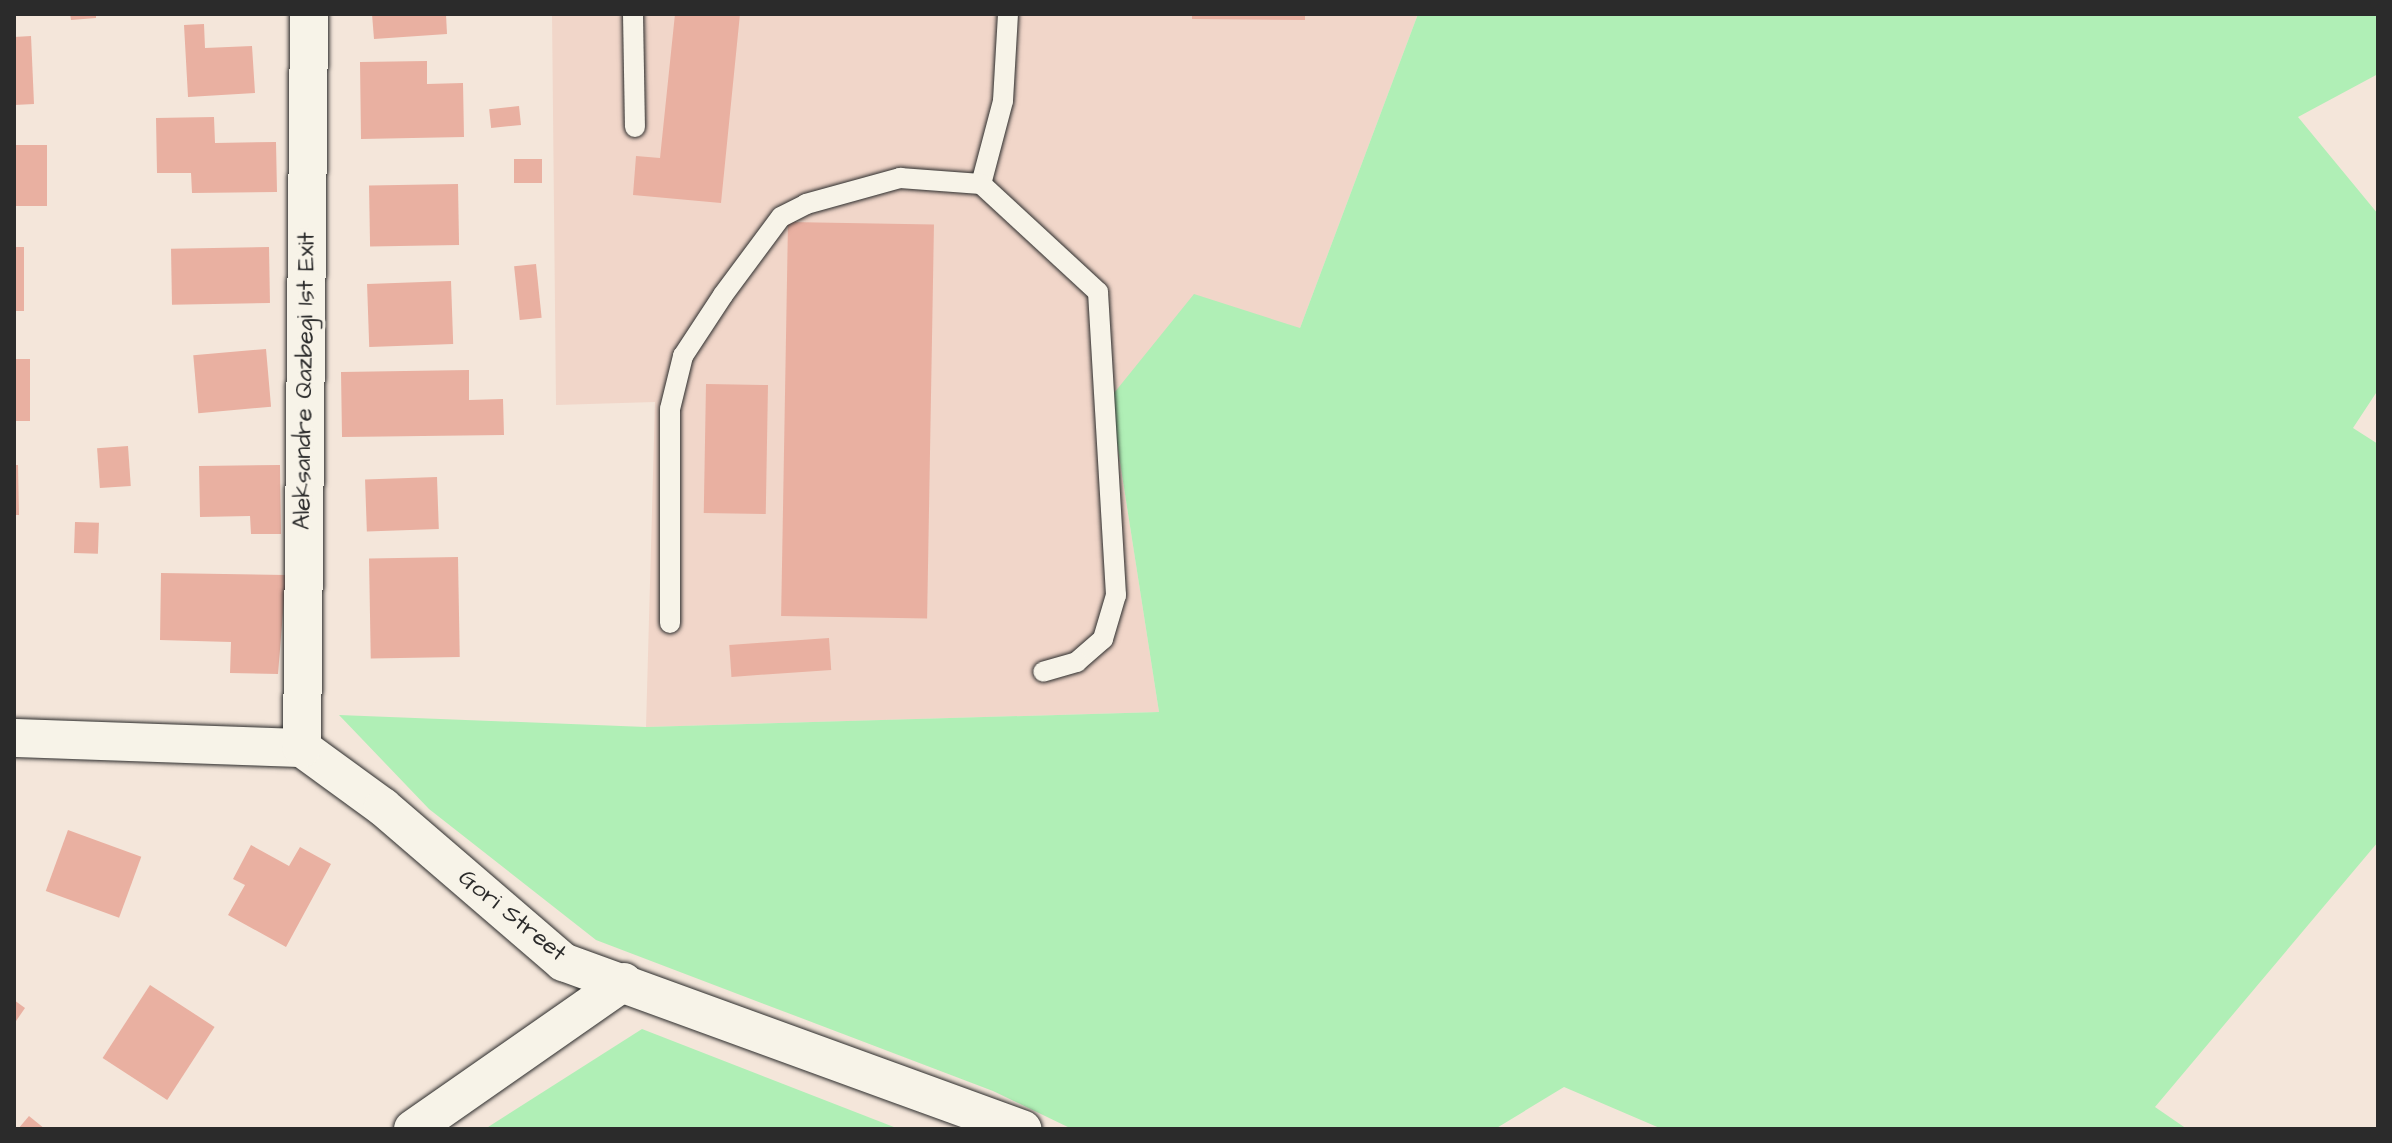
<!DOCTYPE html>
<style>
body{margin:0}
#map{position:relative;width:2392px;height:1143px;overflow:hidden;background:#f4e6da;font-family:"Architects Daughter",sans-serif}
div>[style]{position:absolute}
.built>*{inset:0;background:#f1d6c9}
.green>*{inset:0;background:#b0efb6}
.building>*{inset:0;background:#e9b0a1;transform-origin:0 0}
.roads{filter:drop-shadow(0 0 2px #2b2b2b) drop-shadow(0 0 2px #2b2b2b)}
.lane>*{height:20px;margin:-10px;padding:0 10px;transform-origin:10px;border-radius:10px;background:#f7f3e8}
.street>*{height:38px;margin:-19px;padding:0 19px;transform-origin:19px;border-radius:19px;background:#f7f3e8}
span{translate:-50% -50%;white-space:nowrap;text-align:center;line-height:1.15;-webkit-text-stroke:6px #f7f3e8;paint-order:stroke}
.street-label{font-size:24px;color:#2b2b2b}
.frame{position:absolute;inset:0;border:16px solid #2b2b2b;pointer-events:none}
</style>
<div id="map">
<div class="built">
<div style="clip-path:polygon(552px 14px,1418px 14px,1300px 328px,1110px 398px,1159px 712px,646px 727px,655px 402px,556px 405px)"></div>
</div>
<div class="green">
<div style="clip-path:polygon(1418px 14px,2378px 14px,2378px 74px,2298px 117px,2378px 214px,2378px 390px,2353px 428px,2378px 444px,2378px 842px,2155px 1107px,2187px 1129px,1662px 1129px,1564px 1087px,1495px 1129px,1072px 1129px,993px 1091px,596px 940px,429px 809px,339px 715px,646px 727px,1159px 712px,1110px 398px,1194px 294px,1300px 328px)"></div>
<div style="clip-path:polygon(642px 1029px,899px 1129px,485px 1129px)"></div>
</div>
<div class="building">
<div style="clip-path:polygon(70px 14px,96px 14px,96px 18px,71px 20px)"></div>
<div style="clip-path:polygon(372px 14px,446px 14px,447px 34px,374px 39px)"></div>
<div style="clip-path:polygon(675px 14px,740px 14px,721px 203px,633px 195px,636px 156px,660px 158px)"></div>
<div style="clip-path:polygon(1192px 14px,1305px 14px,1305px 20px,1192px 19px)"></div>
<div style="clip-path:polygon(204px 24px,205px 48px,252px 46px,255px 93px,188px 97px,184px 25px)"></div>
<div style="clip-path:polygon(31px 36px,34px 104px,14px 105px,14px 37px)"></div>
<div style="clip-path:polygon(427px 61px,427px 84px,463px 83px,464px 137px,361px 139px,360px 62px)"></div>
<div style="left:519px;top:106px;width:19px;height:30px;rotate:84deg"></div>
<div style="clip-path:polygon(214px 117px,215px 143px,276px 142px,277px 192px,192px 193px,191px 173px,157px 173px,156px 118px)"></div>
<div style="left:14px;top:145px;width:33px;height:61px"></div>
<div style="left:514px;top:159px;width:28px;height:24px"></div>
<div style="left:458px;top:184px;width:61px;height:89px;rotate:89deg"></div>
<div style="left:788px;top:222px;width:146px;height:394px;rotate:1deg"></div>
<div style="left:14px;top:247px;width:10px;height:64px"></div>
<div style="left:269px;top:247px;width:56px;height:98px;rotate:89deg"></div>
<div style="left:536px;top:264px;width:54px;height:22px;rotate:84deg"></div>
<div style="left:451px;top:281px;width:63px;height:84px;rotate:88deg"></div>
<div style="left:266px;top:349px;width:58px;height:73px;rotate:85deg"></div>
<div style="left:30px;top:359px;width:62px;height:16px;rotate:90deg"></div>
<div style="clip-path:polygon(469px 370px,469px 400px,503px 399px,504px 435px,342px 437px,341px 372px)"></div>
<div style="left:706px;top:384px;width:62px;height:129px;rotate:1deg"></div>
<div style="left:128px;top:446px;width:40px;height:31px;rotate:86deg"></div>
<div style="clip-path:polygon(14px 465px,18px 465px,19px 515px,14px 515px)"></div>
<div style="clip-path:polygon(280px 465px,281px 534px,251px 534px,250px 516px,200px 517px,199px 466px)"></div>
<div style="left:437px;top:477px;width:52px;height:72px;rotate:88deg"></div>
<div style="left:75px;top:522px;width:24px;height:31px;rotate:2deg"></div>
<div style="left:458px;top:557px;width:100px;height:89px;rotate:89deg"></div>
<div style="clip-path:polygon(161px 573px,286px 575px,278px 674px,230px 673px,231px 642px,160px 640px)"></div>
<div style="left:829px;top:638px;width:32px;height:100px;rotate:86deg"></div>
<div style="left:68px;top:830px;width:78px;height:65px;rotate:20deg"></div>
<div style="clip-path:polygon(251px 845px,289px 866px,300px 847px,331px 864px,286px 947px,228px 915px,245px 885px,233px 879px)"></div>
<div style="left:150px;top:985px;width:77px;height:87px;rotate:33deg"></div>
<div style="clip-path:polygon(14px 1000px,25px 1008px,14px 1024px)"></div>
<div style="clip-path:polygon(29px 1116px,45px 1129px,18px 1129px)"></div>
</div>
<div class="roads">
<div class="lane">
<div style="left:633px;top:14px;width:113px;rotate:89deg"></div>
<div style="left:1008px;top:14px;width:87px;rotate:93.3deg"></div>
<div style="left:1003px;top:101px;width:86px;rotate:104.8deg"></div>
<div style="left:981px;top:184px;width:159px;rotate:42.7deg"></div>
<div style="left:1098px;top:292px;width:304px;rotate:86.6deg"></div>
<div style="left:1116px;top:595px;width:46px;rotate:106.5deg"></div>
<div style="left:1103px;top:639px;width:35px;rotate:139deg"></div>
<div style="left:1077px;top:662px;width:35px;rotate:164deg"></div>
<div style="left:670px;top:623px;width:214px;rotate:-90deg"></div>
<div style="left:670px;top:409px;width:55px;rotate:-76.2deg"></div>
<div style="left:683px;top:356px;width:73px;rotate:-56.7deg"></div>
<div style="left:723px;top:295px;width:97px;rotate:-53.4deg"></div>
<div style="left:781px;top:217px;width:28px;rotate:-27deg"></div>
<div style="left:806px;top:204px;width:98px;rotate:-15.5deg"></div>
<div style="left:900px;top:178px;width:81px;rotate:4.2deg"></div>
</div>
<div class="street">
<div style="left:14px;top:738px;width:288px;rotate:2deg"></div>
<div style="left:302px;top:748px;width:100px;rotate:36.1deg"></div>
<div style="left:383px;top:807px;width:238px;rotate:40.7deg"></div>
<div style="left:563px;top:962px;width:489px;rotate:20deg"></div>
<div style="left:302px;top:748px;width:734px;rotate:-89.45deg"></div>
<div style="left:413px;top:1129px;width:257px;rotate:-34.9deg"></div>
</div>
</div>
<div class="street-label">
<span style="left:305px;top:381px;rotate:-89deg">Aleksandre Qazbegi 1st Exit</span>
<span style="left:512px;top:916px;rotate:39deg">Gori Street</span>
</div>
<div class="frame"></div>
</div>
